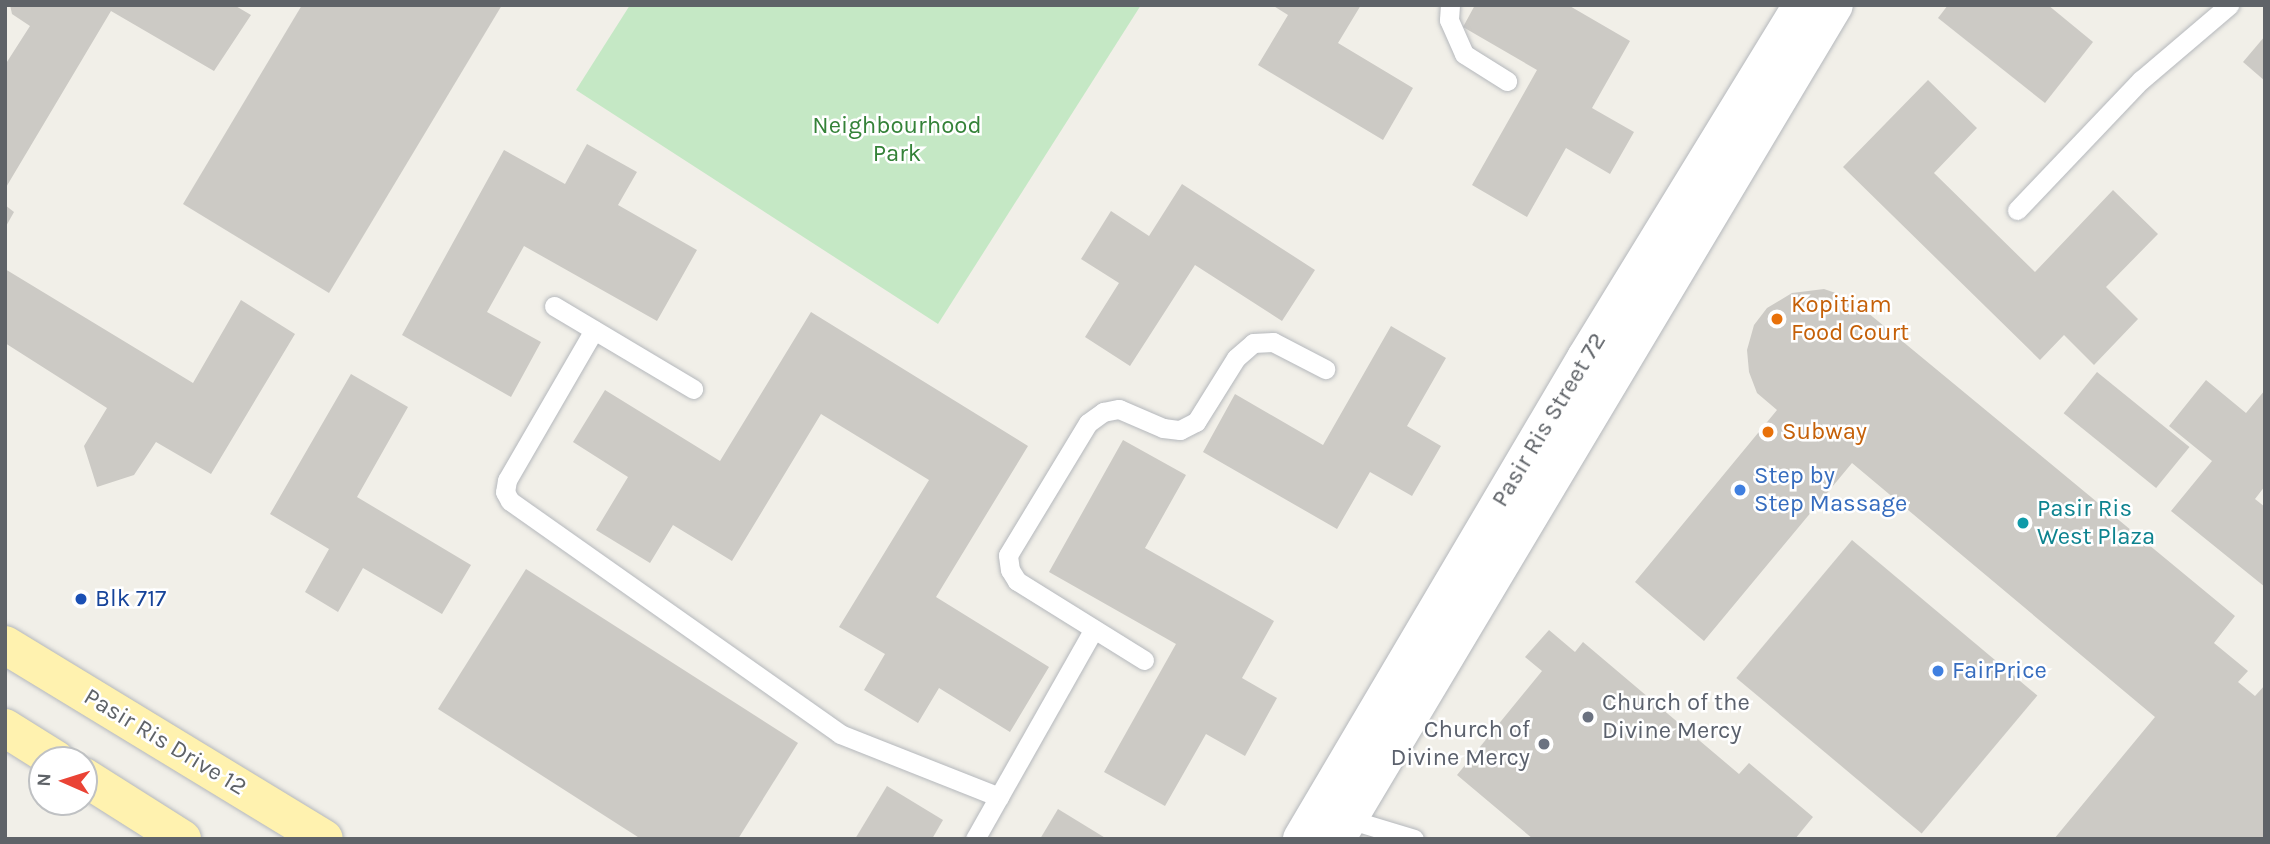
<!DOCTYPE html>
<style>
body{margin:0}
#map{position:relative;width:2270px;height:844px;overflow:hidden;background:#f1efe8;font-family:Karla,sans-serif}
div>[style]{position:absolute}
.green>*{inset:0;background:#c5e8c5}
.building>*{inset:0;background:#cccac5;transform-origin:0 0}
.roads{filter:drop-shadow(0 0 2px #b5b8bc) drop-shadow(0 0 2px #b5b8bc)}
.service>*{height:19px;margin:-9.5px;padding:0 9.5px;transform-origin:9.5px;border-radius:9.5px;background:#fff}
.minor>*{height:38px;margin:-19px;padding:0 19px;transform-origin:19px;border-radius:19px;background:#fff}
.primary>*{height:38px;margin:-19px;padding:0 19px;transform-origin:19px;border-radius:19px;background:#fff2af}
.dots>*{width:19px;height:19px;translate:-50% -50%;box-sizing:border-box;border:4px solid #fff;border-radius:50%}
span{translate:-50% -50%;white-space:nowrap;text-align:center;line-height:1.15;-webkit-text-stroke:5px #fff;paint-order:stroke}
.park-label{font-size:24px;color:#348238}
.food-label{font-size:24px;color:#c56008}
.left{translate:0 -50%;text-align:left}
.street-label{font-size:24px;color:#5f6368}
.shop-label{font-size:24px;color:#366cbe}
.culture-label{font-size:24px;color:#0d838f}
.transit-label{font-size:24px;color:#164399}
.worship-label{font-size:24px;color:#5b616d}
.right{translate:-100% -50%;text-align:right}
.frame{position:absolute;inset:0;border:7px solid #5f6368;pointer-events:none}
.north{position:absolute;left:28px;top:746px;width:70px;height:70px;box-sizing:border-box;background:#fff;border:2px solid #bfc1c3;border-radius:50%;rotate:273deg;font-size:19px;font-weight:700;line-height:28px;text-align:center;color:#5f6368}
.north::after{content:'';display:block;margin:auto;width:24px;height:32px;background:#ea4335;clip-path:polygon(50% 0,100% 100%,50% 72%,0 100%)}
</style>
<div id="map">
<div class="green">
<div style="clip-path:polygon(630px 5px,1141px 5px,938px 324px,576px 90px)"></div>
</div>
<div class="building">
<div style="clip-path:polygon(10px 5px,234px 5px,251px 15px,214px 71px,111px 11px,5px 189px,5px 65px,30px 26px,12px 14px)"></div>
<div style="clip-path:polygon(302px 5px,502px 5px,329px 293px,183px 204px)"></div>
<div style="clip-path:polygon(1272px 5px,1361px 5px,1338px 43px,1413px 88px,1383px 140px,1258px 65px,1288px 15px)"></div>
<div style="clip-path:polygon(1475px 5px,1568px 5px,1630px 41px,1592px 108px,1634px 132px,1610px 174px,1566px 148px,1527px 217px,1472px 185px,1537px 70px,1463px 27px)"></div>
<div style="clip-path:polygon(1948px 5px,2048px 5px,2093px 42px,2045px 103px,1938px 18px)"></div>
<div style="clip-path:polygon(2265px 36px,2265px 81px,2243px 62px)"></div>
<div style="clip-path:polygon(1928px 80px,1977px 128px,1934px 173px,2035px 272px,2113px 190px,2158px 234px,2106px 287px,2138px 319px,2094px 365px,2064px 335px,2040px 360px,1843px 167px)"></div>
<div style="clip-path:polygon(587px 144px,637px 172px,618px 205px,697px 250px,657px 321px,524px 246px,487px 312px,541px 342px,511px 397px,402px 335px,504px 150px,565px 184px)"></div>
<div style="clip-path:polygon(1182px 184px,1315px 270px,1282px 321px,1195px 265px,1130px 366px,1085px 337px,1119px 283px,1081px 259px,1111px 211px,1149px 236px)"></div>
<div style="clip-path:polygon(5px 205px,14px 212px,5px 228px)"></div>
<div style="clip-path:polygon(5px 269px,193px 383px,241px 300px,295px 334px,211px 474px,156px 442px,134px 475px,97px 487px,84px 446px,107px 408px,5px 343px)"></div>
<div style="clip-path:polygon(1824px 289px,1850px 298px,2235px 616px,2214px 643px,2248px 671px,2238px 682px,2255px 696px,2265px 685px,2265px 839px,2054px 839px,2155px 717px,1852px 463px,1704px 641px,1635px 582px,1777px 410px,1757px 393px,1749px 372px,1747px 350px,1754px 325px,1767px 308px,1792px 293px)"></div>
<div style="clip-path:polygon(811px 312px,1028px 446px,936px 597px,1049px 667px,1010px 732px,939px 688px,918px 723px,864px 690px,885px 654px,839px 627px,929px 480px,821px 414px,732px 561px,673px 525px,650px 563px,596px 530px,628px 477px,573px 442px,605px 390px,720px 461px)"></div>
<div style="clip-path:polygon(1391px 326px,1446px 358px,1407px 426px,1441px 446px,1412px 496px,1370px 472px,1337px 529px,1203px 452px,1235px 394px,1323px 445px)"></div>
<div style="left:2097px;top:372px;width:119px;height:53px;rotate:39deg"></div>
<div style="clip-path:polygon(351px 374px,408px 407px,357px 497px,471px 565px,442px 614px,363px 568px,338px 612px,305px 592px,329px 549px,270px 514px)"></div>
<div style="clip-path:polygon(2206px 380px,2246px 413px,2265px 390px,2265px 486px,2255px 499px,2265px 507px,2265px 587px,2171px 511px,2212px 461px,2169px 426px)"></div>
<div style="clip-path:polygon(1123px 440px,1186px 475px,1145px 548px,1274px 621px,1242px 678px,1277px 698px,1245px 756px,1206px 734px,1165px 806px,1104px 772px,1176px 644px,1049px 572px)"></div>
<div style="left:1852px;top:540px;width:242px;height:180px;rotate:40deg"></div>
<div style="clip-path:polygon(526px 569px,798px 743px,738px 839px,641px 839px,438px 709px)"></div>
<div style="clip-path:polygon(1549px 630px,1575px 652px,1583px 642px,1739px 774px,1749px 763px,1813px 817px,1795px 839px,1533px 839px,1457px 775px,1542px 671px,1525px 657px)"></div>
<div style="clip-path:polygon(887px 786px,943px 820px,932px 839px,855px 839px)"></div>
<div style="clip-path:polygon(1058px 809px,1107px 839px,1040px 839px)"></div>
</div>
<div class="roads">
<div class="service">
<div style="left:1450px;top:5px;width:15px;rotate:94deg"></div>
<div style="left:1449px;top:20px;width:37px;rotate:66deg"></div>
<div style="left:1464px;top:54px;width:51px;rotate:32.1deg"></div>
<div style="left:2017px;top:210px;width:180px;rotate:-46.4deg"></div>
<div style="left:2141px;top:80px;width:116px;rotate:-40.4deg"></div>
<div style="left:554px;top:306px;width:162px;rotate:30.8deg"></div>
<div style="left:594px;top:330px;width:173px;rotate:120.1deg"></div>
<div style="left:507px;top:480px;width:12px;rotate:99deg"></div>
<div style="left:505px;top:492px;width:10px;rotate:61deg"></div>
<div style="left:510px;top:501px;width:404px;rotate:35.2deg"></div>
<div style="left:840px;top:734px;width:171px;rotate:21.6deg"></div>
<div style="left:1144px;top:660px;width:150px;rotate:-148.1deg"></div>
<div style="left:1017px;top:581px;width:13px;rotate:-122deg"></div>
<div style="left:1010px;top:570px;width:15px;rotate:-98deg"></div>
<div style="left:1008px;top:555px;width:154px;rotate:-58.8deg"></div>
<div style="left:1088px;top:423px;width:19px;rotate:-36deg"></div>
<div style="left:1103px;top:412px;width:16px;rotate:-11deg"></div>
<div style="left:1119px;top:409px;width:48px;rotate:23.4deg"></div>
<div style="left:1163px;top:428px;width:17px;rotate:7deg"></div>
<div style="left:1180px;top:430px;width:18px;rotate:-27deg"></div>
<div style="left:1196px;top:422px;width:75px;rotate:-58deg"></div>
<div style="left:1236px;top:358px;width:23px;rotate:-41deg"></div>
<div style="left:1253px;top:343px;width:20px;rotate:-3deg"></div>
<div style="left:1273px;top:342px;width:59px;rotate:27.4deg"></div>
<div style="left:1345px;top:818px;width:72px;rotate:16.9deg"></div>
<div style="left:975px;top:839px;width:241px;rotate:-60.5deg"></div>
</div>
<div class="minor">
<div style="left:1302px;top:839px;width:559px;rotate:-59.44deg"></div>
<div style="left:1586px;top:358px;width:414px;rotate:-58.5deg"></div>
<div style="left:1336px;top:839px;width:971px;rotate:-59.16deg"></div>
</div>
<div class="primary">
<div style="left:5px;top:645px;width:373px;rotate:31.3deg"></div>
<div style="left:5px;top:728px;width:60px;rotate:32.1deg"></div>
<div style="left:84px;top:777px;width:116px;rotate:32.3deg"></div>
</div>
</div>
<div class="dots">
<div style="left:1777px;top:319px;background:#e8710a"></div>
<div style="left:1768px;top:432px;background:#e8710a"></div>
<div style="left:1740px;top:490px;background:#3f7fe0"></div>
<div style="left:2023px;top:523px;background:#0f9aa8"></div>
<div style="left:81px;top:599px;background:#1a4fb4"></div>
<div style="left:1938px;top:671px;background:#3f7fe0"></div>
<div style="left:1588px;top:717px;background:#6b7280"></div>
<div style="left:1544px;top:744px;background:#6b7280"></div>
</div>
<div class="park-label">
<span style="left:897px;top:140px">Neighbourhood<br>Park</span>
</div>
<div class="food-label">
<span class="left" style="left:1791px;top:319px">Kopitiam<br>Food Court</span>
<span class="left" style="left:1782px;top:432px">Subway</span>
</div>
<div class="street-label">
<span style="left:1549px;top:420px;rotate:-59deg">Pasir Ris Street 72</span>
<span style="left:165px;top:742px;rotate:31deg">Pasir Ris Drive 12</span>
</div>
<div class="shop-label">
<span class="left" style="left:1754px;top:490px">Step by<br>Step Massage</span>
<span class="left" style="left:1952px;top:671px">FairPrice</span>
</div>
<div class="culture-label">
<span class="left" style="left:2037px;top:523px">Pasir Ris<br>West Plaza</span>
</div>
<div class="transit-label">
<span class="left" style="left:95px;top:599px">Blk 717</span>
</div>
<div class="worship-label">
<span class="left" style="left:1602px;top:717px">Church of the<br>Divine Mercy</span>
<span class="right" style="left:1530px;top:744px">Church of<br>Divine Mercy</span>
</div>
<div class="frame"></div>
<div class="north">N</div>
</div>
